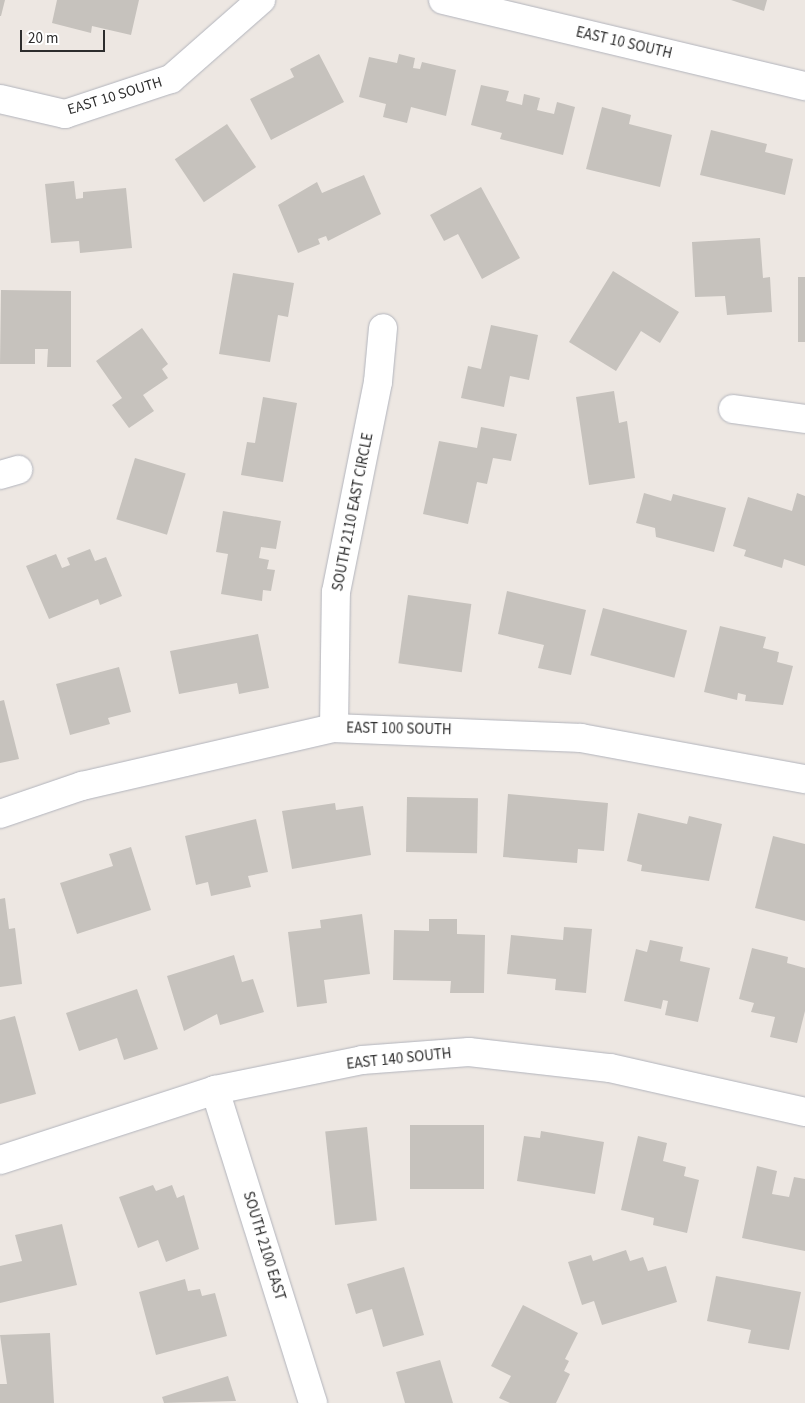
<!DOCTYPE html>
<style>
body{margin:0}
#map{position:relative;width:805px;height:1403px;overflow:hidden;background:#ede7e2;font-family:"Source Sans 3",sans-serif}
div>[style]{position:absolute}
.building>*{inset:0;background:#c6c2bd;transform-origin:0 0}
.roads{filter:drop-shadow(0 0 1px #b2b4bc) drop-shadow(0 0 1px #b2b4bc)}
.minor>*{height:28px;margin:-14px;padding:0 14px;transform-origin:14px;border-radius:14px;background:#fff}
span{translate:-50% -50%;white-space:nowrap;text-align:center;line-height:1.15;-webkit-text-stroke:4.5px #fff;paint-order:stroke}
.street-label{font-size:15px;color:#2d2d2d}
.scale{position:absolute;left:20px;top:30px;width:85px;height:22px;box-sizing:border-box;border:2px solid #2d2d2d;border-top:0;padding-left:6px;font-size:15px;line-height:18px;white-space:nowrap;color:#2d2d2d;-webkit-text-stroke:4px #fff;paint-order:stroke}
</style>
<div id="map">
<div class="building">
<div style="clip-path:polygon(0 0,5px 0,1px 16px,0 16px)"></div>
<div style="clip-path:polygon(57px 0,139px 0,131px 35px,92px 26px,91px 33px,52px 23px)"></div>
<div style="clip-path:polygon(731px 0,767px 0,764px 11px)"></div>
<div style="clip-path:polygon(319px 54px,344px 102px,271px 140px,250px 99px,294px 77px,290px 69px)"></div>
<div style="clip-path:polygon(399px 54px,415px 58px,413px 68px,420px 69px,422px 62px,456px 70px,446px 116px,411px 107px,407px 123px,383px 117px,386px 104px,359px 97px,369px 57px,397px 63px)"></div>
<div style="clip-path:polygon(481px 85px,509px 91px,506px 101px,522px 105px,524px 94px,540px 98px,537px 110px,554px 114px,557px 102px,575px 107px,563px 155px,500px 139px,502px 133px,471px 125px)"></div>
<div style="clip-path:polygon(602px 107px,631px 115px,629px 124px,672px 135px,660px 187px,586px 169px)"></div>
<div style="left:227px;top:124px;width:52px;height:63px;rotate:56deg"></div>
<div style="clip-path:polygon(711px 130px,767px 144px,765px 152px,793px 159px,785px 195px,700px 175px)"></div>
<div style="clip-path:polygon(364px 175px,381px 214px,328px 241px,326px 236px,318px 239px,320px 244px,298px 253px,278px 205px,317px 182px,322px 193px)"></div>
<div style="clip-path:polygon(74px 181px,76px 199px,83px 198px,83px 192px,126px 188px,132px 248px,80px 253px,79px 241px,51px 243px,45px 184px)"></div>
<div style="clip-path:polygon(481px 187px,520px 258px,482px 279px,458px 234px,444px 241px,430px 215px)"></div>
<div style="clip-path:polygon(760px 238px,763px 278px,770px 277px,772px 312px,727px 315px,725px 296px,695px 297px,692px 242px)"></div>
<div style="clip-path:polygon(613px 271px,679px 312px,660px 343px,641px 331px,616px 371px,569px 342px)"></div>
<div style="clip-path:polygon(233px 273px,294px 283px,288px 317px,278px 315px,270px 362px,219px 354px)"></div>
<div style="left:798px;top:277px;width:7px;height:65px"></div>
<div style="clip-path:polygon(1px 290px,71px 291px,71px 367px,47px 367px,48px 349px,35px 349px,35px 364px,0 364px)"></div>
<div style="clip-path:polygon(491px 325px,538px 335px,529px 380px,510px 376px,504px 407px,461px 398px,468px 366px,481px 369px)"></div>
<div style="clip-path:polygon(142px 328px,168px 364px,162px 369px,168px 378px,143px 395px,154px 411px,129px 428px,112px 405px,122px 398px,96px 361px)"></div>
<div style="clip-path:polygon(614px 391px,619px 423px,627px 421px,635px 478px,589px 485px,576px 397px)"></div>
<div style="clip-path:polygon(263px 397px,297px 403px,283px 482px,241px 475px,247px 442px,255px 443px)"></div>
<div style="clip-path:polygon(481px 427px,517px 434px,511px 461px,493px 458px,487px 484px,477px 482px,468px 524px,423px 514px,439px 441px,477px 448px)"></div>
<div style="left:135px;top:458px;width:53px;height:64px;rotate:17deg"></div>
<div style="clip-path:polygon(644px 493px,671px 501px,673px 494px,726px 508px,714px 552px,656px 537px,655px 528px,636px 523px)"></div>
<div style="clip-path:polygon(797px 493px,805px 496px,805px 566px,784px 559px,782px 568px,744px 556px,746px 550px,733px 546px,748px 497px,792px 511px)"></div>
<div style="clip-path:polygon(223px 511px,281px 521px,276px 549px,261px 547px,259px 558px,269px 560px,267px 569px,275px 570px,271px 591px,263px 590px,262px 601px,221px 594px,228px 554px,216px 552px)"></div>
<div style="clip-path:polygon(90px 549px,95px 561px,106px 557px,122px 596px,100px 605px,98px 599px,49px 619px,26px 566px,56px 554px,62px 568px,70px 565px,67px 558px)"></div>
<div style="clip-path:polygon(507px 591px,586px 610px,571px 675px,538px 668px,544px 645px,498px 634px)"></div>
<div style="left:408px;top:595px;width:64px;height:69px;rotate:8deg"></div>
<div style="left:603px;top:608px;width:87px;height:49px;rotate:15deg"></div>
<div style="clip-path:polygon(720px 626px,766px 637px,763px 648px,779px 652px,777px 662px,793px 666px,783px 705px,745px 701px,746px 695px,738px 693px,737px 700px,704px 692px)"></div>
<div style="clip-path:polygon(258px 634px,269px 688px,239px 694px,237px 683px,179px 694px,170px 651px)"></div>
<div style="clip-path:polygon(119px 667px,131px 712px,108px 718px,110px 724px,70px 735px,56px 684px)"></div>
<div style="clip-path:polygon(4px 700px,19px 759px,0 763px,0 701px)"></div>
<div style="clip-path:polygon(508px 794px,608px 803px,604px 851px,578px 849px,577px 863px,503px 857px)"></div>
<div style="left:407px;top:797px;width:71px;height:55px;rotate:1deg"></div>
<div style="clip-path:polygon(335px 803px,336px 810px,363px 806px,371px 855px,292px 869px,282px 811px)"></div>
<div style="clip-path:polygon(638px 813px,687px 824px,689px 816px,722px 824px,709px 881px,641px 871px,642px 865px,627px 861px)"></div>
<div style="clip-path:polygon(256px 819px,268px 872px,248px 876px,251px 887px,211px 896px,208px 882px,196px 885px,185px 836px)"></div>
<div style="clip-path:polygon(773px 836px,805px 844px,805px 921px,755px 908px)"></div>
<div style="clip-path:polygon(131px 847px,151px 910px,77px 934px,60px 883px,113px 866px,109px 854px)"></div>
<div style="clip-path:polygon(5px 898px,9px 929px,15px 928px,22px 984px,0 987px,0 899px)"></div>
<div style="clip-path:polygon(362px 914px,370px 974px,324px 980px,327px 1003px,297px 1007px,288px 932px,321px 928px,320px 920px)"></div>
<div style="clip-path:polygon(429px 919px,457px 919px,457px 934px,485px 935px,484px 993px,450px 993px,451px 981px,393px 980px,394px 930px,429px 931px)"></div>
<div style="clip-path:polygon(564px 927px,592px 929px,586px 993px,555px 990px,556px 979px,507px 974px,511px 935px,563px 940px)"></div>
<div style="clip-path:polygon(650px 940px,683px 947px,680px 961px,710px 968px,698px 1022px,665px 1015px,668px 1001px,663px 1000px,661px 1009px,624px 1001px,636px 949px,647px 952px)"></div>
<div style="clip-path:polygon(752px 948px,788px 957px,787px 963px,805px 968px,805px 1011px,797px 1043px,770px 1037px,775px 1017px,751px 1012px,754px 1003px,739px 999px)"></div>
<div style="clip-path:polygon(234px 955px,242px 982px,253px 979px,264px 1012px,220px 1025px,217px 1014px,184px 1031px,167px 976px)"></div>
<div style="clip-path:polygon(137px 989px,158px 1049px,124px 1060px,117px 1038px,79px 1051px,66px 1013px)"></div>
<div style="clip-path:polygon(15px 1016px,36px 1094px,0 1104px,0 1020px)"></div>
<div style="left:410px;top:1125px;width:74px;height:64px"></div>
<div style="left:367px;top:1127px;width:94px;height:42px;rotate:84deg"></div>
<div style="clip-path:polygon(541px 1131px,604px 1142px,595px 1194px,517px 1181px,524px 1136px,540px 1138px)"></div>
<div style="clip-path:polygon(638px 1136px,667px 1143px,663px 1161px,686px 1167px,684px 1176px,699px 1180px,687px 1233px,653px 1225px,654px 1218px,621px 1210px)"></div>
<div style="clip-path:polygon(757px 1166px,777px 1171px,772px 1194px,789px 1197px,794px 1177px,805px 1179px,805px 1251px,742px 1238px)"></div>
<div style="clip-path:polygon(153px 1185px,156px 1191px,172px 1185px,177px 1198px,184px 1195px,199px 1249px,166px 1262px,158px 1240px,138px 1248px,119px 1197px)"></div>
<div style="clip-path:polygon(62px 1224px,77px 1285px,0 1303px,0 1266px,22px 1261px,15px 1235px)"></div>
<div style="clip-path:polygon(626px 1250px,630px 1261px,643px 1257px,648px 1271px,666px 1266px,677px 1302px,602px 1325px,594px 1301px,582px 1305px,568px 1262px,591px 1255px,593px 1261px)"></div>
<div style="clip-path:polygon(404px 1267px,424px 1335px,383px 1347px,372px 1309px,356px 1314px,347px 1284px)"></div>
<div style="clip-path:polygon(716px 1276px,801px 1292px,789px 1350px,748px 1343px,751px 1330px,707px 1321px)"></div>
<div style="clip-path:polygon(185px 1279px,188px 1291px,200px 1289px,202px 1296px,215px 1293px,227px 1336px,156px 1355px,139px 1292px)"></div>
<div style="clip-path:polygon(523px 1305px,578px 1333px,565px 1359px,569px 1361px,564px 1371px,570px 1374px,556px 1403px,510px 1403px,499px 1398px,511px 1376px,491px 1366px)"></div>
<div style="clip-path:polygon(50px 1333px,54px 1403px,0 1403px,0 1384px,7px 1384px,0 1335px)"></div>
<div style="clip-path:polygon(440px 1360px,453px 1403px,405px 1403px,396px 1372px)"></div>
<div style="clip-path:polygon(228px 1376px,236px 1401px,164px 1403px,162px 1397px)"></div>
</div>
<div class="roads">
<div class="minor">
<div style="left:443px;top:0;width:372px;rotate:13.4deg"></div>
<div style="left:0;top:99px;width:67px;rotate:13deg"></div>
<div style="left:65px;top:114px;width:112px;rotate:-18.3deg"></div>
<div style="left:171px;top:79px;width:120px;rotate:-41.3deg"></div>
<div style="left:733px;top:409px;width:73px;rotate:7.9deg"></div>
<div style="left:0;top:475px;width:19px;rotate:-16deg"></div>
<div style="left:334px;top:728px;width:136px;rotate:-89.2deg"></div>
<div style="left:336px;top:592px;width:214px;rotate:-78.7deg"></div>
<div style="left:378px;top:382px;width:54px;rotate:-84.7deg"></div>
<div style="left:0;top:814px;width:87px;rotate:-18.9deg"></div>
<div style="left:82px;top:786px;width:259px;rotate:-13deg"></div>
<div style="left:334px;top:728px;width:247px;rotate:2.3deg"></div>
<div style="left:581px;top:738px;width:228px;rotate:10.4deg"></div>
<div style="left:215px;top:1090px;width:328px;rotate:72.6deg"></div>
<div style="left:0;top:1160px;width:226px;rotate:-18deg"></div>
<div style="left:215px;top:1090px;width:150px;rotate:-11.5deg"></div>
<div style="left:362px;top:1060px;width:107px;rotate:-4.3deg"></div>
<div style="left:469px;top:1052px;width:142px;rotate:6.5deg"></div>
<div style="left:610px;top:1068px;width:200px;rotate:12.7deg"></div>
</div>
</div>
<div class="street-label">
<span style="left:624px;top:43px;rotate:13deg">EAST 10 SOUTH</span>
<span style="left:115px;top:96px;rotate:-17deg">EAST 10 SOUTH</span>
<span style="left:353px;top:512px;rotate:-79deg">SOUTH 2110 EAST CIRCLE</span>
<span style="left:399px;top:729px;rotate:1deg">EAST 100 SOUTH</span>
<span style="left:399px;top:1059px;rotate:-6deg">EAST 140 SOUTH</span>
<span style="left:264px;top:1246px;rotate:73deg">SOUTH 2100 EAST</span>
</div>
<div class="scale">20 m</div>
</div>
